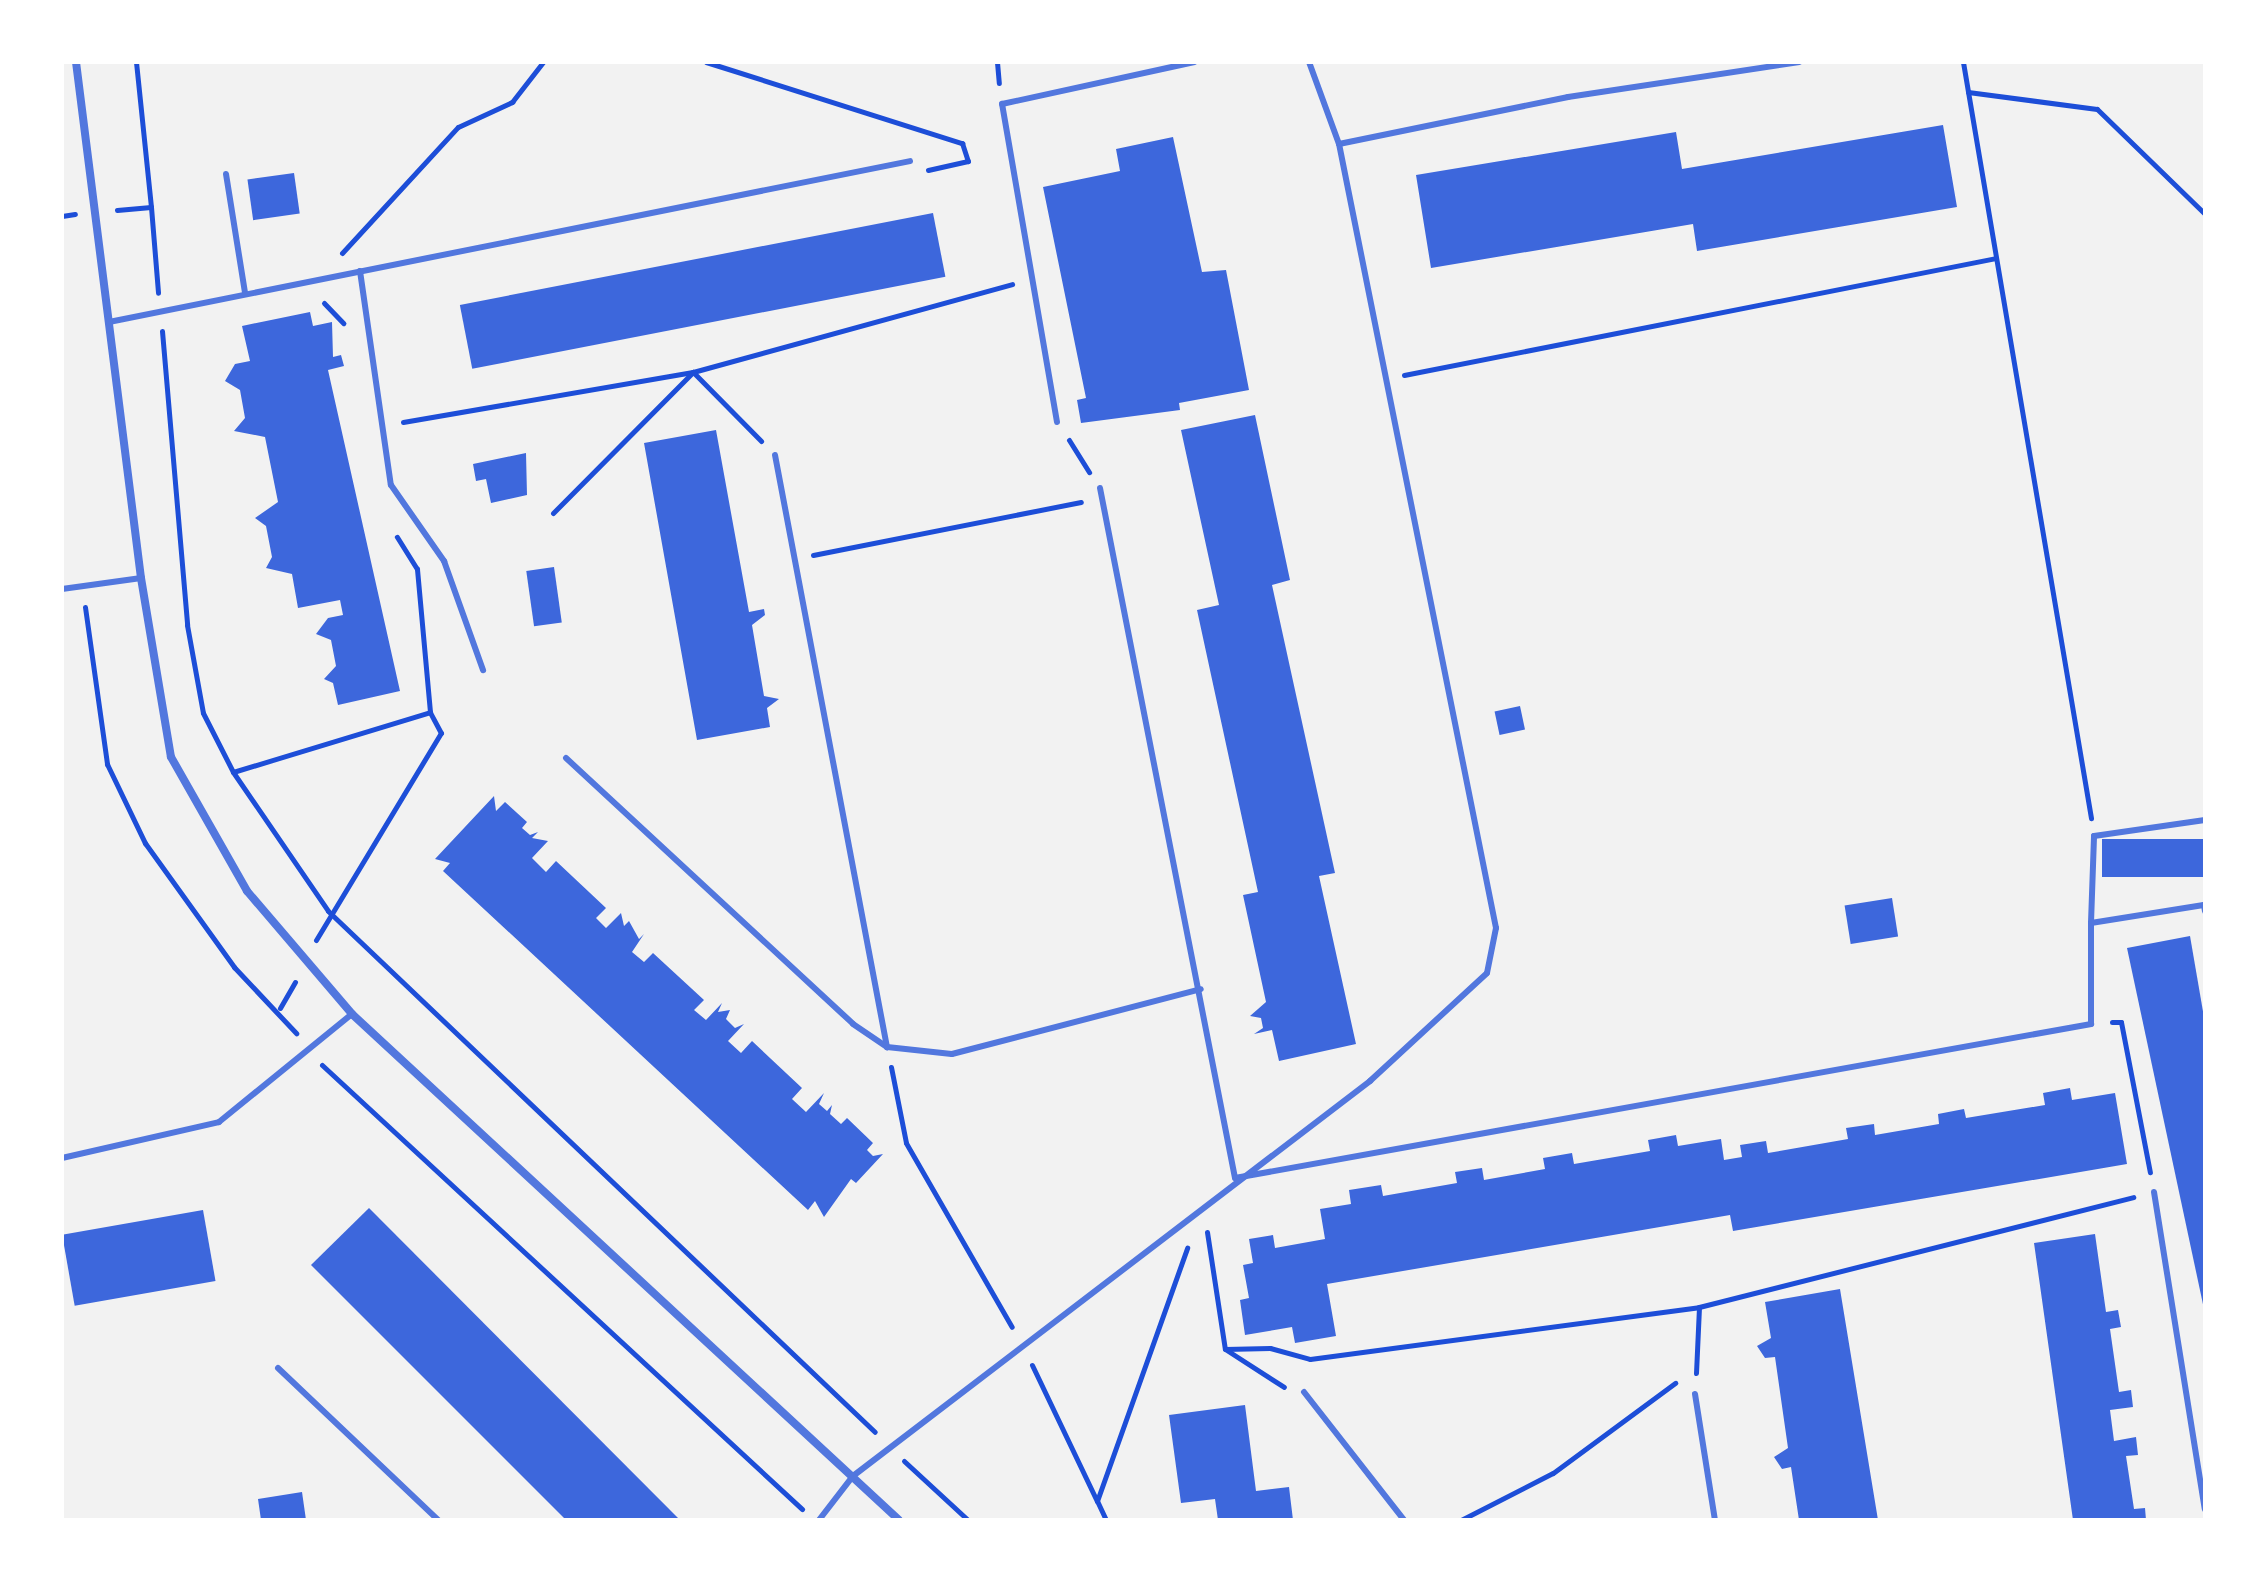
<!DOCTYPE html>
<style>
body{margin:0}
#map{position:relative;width:2267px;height:1582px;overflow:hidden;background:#f2f2f2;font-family:Commissioner,sans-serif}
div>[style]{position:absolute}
.building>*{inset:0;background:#3d67dc;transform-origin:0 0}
.path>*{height:5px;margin:-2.5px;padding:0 2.5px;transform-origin:2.5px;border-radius:2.5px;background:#1d4ed8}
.service>*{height:6px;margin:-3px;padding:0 3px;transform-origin:3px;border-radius:3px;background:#5277de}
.minor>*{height:8px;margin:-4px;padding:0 4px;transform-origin:4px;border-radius:4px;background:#5277de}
span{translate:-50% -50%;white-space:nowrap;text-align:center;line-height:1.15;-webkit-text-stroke:6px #fff;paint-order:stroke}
.frame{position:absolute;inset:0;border:64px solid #fff;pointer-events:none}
</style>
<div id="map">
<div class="building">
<div style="clip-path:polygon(1943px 125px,1957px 207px,1697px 251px,1693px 224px,1431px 268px,1416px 175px,1676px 132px,1682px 169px)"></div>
<div style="clip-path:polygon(1173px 137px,1202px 272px,1226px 270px,1249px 390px,1179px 403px,1180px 410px,1081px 423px,1077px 400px,1086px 398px,1043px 187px,1120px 171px,1116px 149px)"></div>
<div style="left:294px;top:173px;width:41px;height:47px;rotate:82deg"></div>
<div style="left:933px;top:213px;width:65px;height:482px;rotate:79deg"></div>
<div style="clip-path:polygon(310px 312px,313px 326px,332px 322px,333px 357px,341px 355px,344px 366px,328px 370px,400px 691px,338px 705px,333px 683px,324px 679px,336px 666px,331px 640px,316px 634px,328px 618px,343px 615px,340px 600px,298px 608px,292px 574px,266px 568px,272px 557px,266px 526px,255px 518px,278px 502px,265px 437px,234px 431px,245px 418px,240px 390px,225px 381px,235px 364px,250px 361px,242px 326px)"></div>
<div style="clip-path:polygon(1255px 415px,1290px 580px,1272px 585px,1335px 873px,1319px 876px,1356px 1044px,1279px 1061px,1272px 1030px,1254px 1034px,1263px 1028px,1261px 1018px,1250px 1016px,1266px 1002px,1243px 895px,1258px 892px,1197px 610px,1219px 605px,1181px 430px)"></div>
<div style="clip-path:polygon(716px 430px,749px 612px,764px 609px,765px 615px,752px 625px,764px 696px,779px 699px,767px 708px,770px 727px,697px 740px,644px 443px)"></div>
<div style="clip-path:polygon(526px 453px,527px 495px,491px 503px,486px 479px,476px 481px,473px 464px)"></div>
<div style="left:554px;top:567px;width:56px;height:28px;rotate:82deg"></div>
<div style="left:1520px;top:706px;width:24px;height:26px;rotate:78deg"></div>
<div style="clip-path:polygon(494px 796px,496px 811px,505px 802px,527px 822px,522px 828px,530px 835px,538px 832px,532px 838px,548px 841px,532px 858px,546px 872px,556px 861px,606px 908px,596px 918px,606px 928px,621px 913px,624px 926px,629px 921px,639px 939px,644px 934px,632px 952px,644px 962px,653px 953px,704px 1000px,694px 1010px,706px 1020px,722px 1003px,718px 1012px,730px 1010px,726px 1019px,735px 1028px,744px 1024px,728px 1041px,741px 1053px,752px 1041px,802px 1088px,792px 1099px,806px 1112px,824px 1093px,819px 1104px,827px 1111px,832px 1105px,830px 1114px,841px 1124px,847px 1118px,873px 1143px,867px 1150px,873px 1156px,883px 1154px,856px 1183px,851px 1179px,824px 1217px,815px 1201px,808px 1210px,443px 871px,450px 863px,435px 859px)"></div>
<div style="left:2205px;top:839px;width:38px;height:103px;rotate:90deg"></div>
<div style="left:1892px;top:898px;width:39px;height:48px;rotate:81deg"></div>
<div style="clip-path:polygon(2190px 936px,2205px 1023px,2204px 1309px,2127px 948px)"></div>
<div style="clip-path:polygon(2070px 1088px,2072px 1100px,2115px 1093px,2127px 1164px,1733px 1231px,1730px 1215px,1327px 1284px,1336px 1336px,1295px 1343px,1292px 1327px,1245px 1335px,1240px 1300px,1249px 1298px,1243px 1265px,1253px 1263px,1249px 1239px,1273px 1235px,1275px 1248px,1325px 1239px,1320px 1209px,1351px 1204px,1349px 1190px,1381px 1185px,1383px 1196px,1457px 1183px,1455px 1172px,1482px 1168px,1484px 1180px,1545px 1169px,1543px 1158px,1572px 1153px,1574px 1164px,1650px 1151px,1648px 1140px,1676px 1135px,1678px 1146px,1721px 1139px,1724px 1160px,1742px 1157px,1740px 1145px,1766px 1141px,1768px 1153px,1848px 1139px,1846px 1128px,1874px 1124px,1875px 1135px,1939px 1124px,1938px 1114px,1964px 1109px,1966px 1118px,2045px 1105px,2043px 1093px)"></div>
<div style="clip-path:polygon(369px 1208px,680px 1520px,566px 1520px,311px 1265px)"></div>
<div style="left:203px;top:1210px;width:72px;height:143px;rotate:80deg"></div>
<div style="clip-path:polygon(2095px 1234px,2106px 1312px,2118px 1310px,2121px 1327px,2110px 1329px,2119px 1392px,2131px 1390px,2133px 1407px,2110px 1410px,2114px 1441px,2136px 1437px,2138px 1455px,2126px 1456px,2134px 1509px,2145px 1508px,2146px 1520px,2073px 1520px,2034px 1243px)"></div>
<div style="clip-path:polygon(1840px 1289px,1878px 1520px,1799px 1520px,1791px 1467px,1782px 1469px,1774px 1457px,1788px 1448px,1775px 1357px,1765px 1358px,1757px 1346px,1771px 1338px,1765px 1302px)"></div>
<div style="clip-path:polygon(1245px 1405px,1256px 1491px,1289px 1487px,1293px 1520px,1218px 1520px,1215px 1499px,1181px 1503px,1169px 1415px)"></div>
<div style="clip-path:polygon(302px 1492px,306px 1520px,261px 1520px,258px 1499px)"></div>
</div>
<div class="path">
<div style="left:706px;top:62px;width:269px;rotate:17.6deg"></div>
<div style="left:962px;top:143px;width:19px;rotate:72deg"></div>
<div style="left:968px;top:161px;width:41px;rotate:167.3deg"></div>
<div style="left:997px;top:62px;width:21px;rotate:85deg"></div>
<div style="left:1963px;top:62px;width:767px;rotate:80.39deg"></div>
<div style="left:1968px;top:92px;width:130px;rotate:7.5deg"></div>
<div style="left:2097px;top:109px;width:151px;rotate:44.2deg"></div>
<div style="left:151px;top:207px;width:86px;rotate:85.3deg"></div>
<div style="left:117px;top:210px;width:34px;rotate:-5deg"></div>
<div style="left:151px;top:207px;width:146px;rotate:-95.9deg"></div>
<div style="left:62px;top:216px;width:13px;rotate:-9deg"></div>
<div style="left:342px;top:253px;width:171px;rotate:-47.4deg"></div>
<div style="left:458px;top:127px;width:60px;rotate:-24.8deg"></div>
<div style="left:512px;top:102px;width:51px;rotate:-52.2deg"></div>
<div style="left:324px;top:303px;width:28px;rotate:46deg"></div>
<div style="left:162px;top:331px;width:295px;rotate:85.1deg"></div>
<div style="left:187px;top:625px;width:89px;rotate:79.7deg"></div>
<div style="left:203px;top:713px;width:66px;rotate:63deg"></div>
<div style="left:233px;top:772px;width:168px;rotate:55.6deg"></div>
<div style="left:328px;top:911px;width:755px;rotate:43.61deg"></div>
<div style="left:1404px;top:375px;width:603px;rotate:-11.18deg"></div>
<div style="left:403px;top:422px;width:294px;rotate:-9.8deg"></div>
<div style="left:693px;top:372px;width:331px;rotate:-15.4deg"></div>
<div style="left:1069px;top:440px;width:38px;rotate:58deg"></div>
<div style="left:553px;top:513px;width:199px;rotate:-45.2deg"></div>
<div style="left:693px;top:372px;width:97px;rotate:45.4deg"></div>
<div style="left:813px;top:555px;width:273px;rotate:-11.2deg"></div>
<div style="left:85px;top:607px;width:159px;rotate:82deg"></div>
<div style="left:107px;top:764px;width:88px;rotate:64.3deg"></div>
<div style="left:145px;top:843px;width:153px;rotate:54.3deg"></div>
<div style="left:234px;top:967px;width:91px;rotate:46.8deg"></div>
<div style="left:233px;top:772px;width:206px;rotate:-16.9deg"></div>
<div style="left:430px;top:712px;width:144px;rotate:-95.2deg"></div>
<div style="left:417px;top:569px;width:38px;rotate:-122deg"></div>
<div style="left:316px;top:940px;width:242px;rotate:-58.9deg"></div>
<div style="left:441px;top:733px;width:24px;rotate:-118deg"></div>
<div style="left:280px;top:1008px;width:30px;rotate:-60deg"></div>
<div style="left:2112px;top:1022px;width:9px"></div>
<div style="left:2121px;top:1022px;width:153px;rotate:79.1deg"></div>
<div style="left:322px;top:1065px;width:654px;rotate:42.77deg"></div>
<div style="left:891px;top:1067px;width:77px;rotate:78.8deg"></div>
<div style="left:906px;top:1143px;width:212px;rotate:60.1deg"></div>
<div style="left:1207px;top:1232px;width:118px;rotate:81.3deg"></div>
<div style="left:1225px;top:1349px;width:70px;rotate:32.8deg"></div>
<div style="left:1225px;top:1349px;width:45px;rotate:-1.3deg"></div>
<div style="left:1270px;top:1348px;width:41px;rotate:15.4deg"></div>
<div style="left:1310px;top:1359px;width:392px;rotate:-7.6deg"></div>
<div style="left:1699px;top:1307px;width:448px;rotate:-14.2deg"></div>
<div style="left:1032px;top:1365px;width:151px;rotate:64.5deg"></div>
<div style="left:1696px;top:1373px;width:66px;rotate:-87.4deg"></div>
<div style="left:904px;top:1461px;width:87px;rotate:42.7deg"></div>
<div style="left:1106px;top:1520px;width:21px;rotate:-115deg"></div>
<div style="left:1097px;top:1501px;width:269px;rotate:-70.4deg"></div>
<div style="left:1461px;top:1520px;width:103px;rotate:-27.1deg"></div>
<div style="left:1553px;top:1473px;width:152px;rotate:-36.4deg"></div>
</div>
<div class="service">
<div style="left:1339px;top:144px;width:234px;rotate:-11.6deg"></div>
<div style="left:1568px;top:97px;width:234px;rotate:-8.6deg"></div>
<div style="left:226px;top:174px;width:120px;rotate:80.9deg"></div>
<div style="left:360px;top:271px;width:216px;rotate:81.8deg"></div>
<div style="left:391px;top:485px;width:93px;rotate:55.1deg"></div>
<div style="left:444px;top:561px;width:116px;rotate:70.3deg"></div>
<div style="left:109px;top:322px;width:817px;rotate:-11.36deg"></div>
<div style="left:1057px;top:422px;width:323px;rotate:-99.8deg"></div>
<div style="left:1002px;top:104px;width:197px;rotate:-12.3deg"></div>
<div style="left:775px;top:455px;width:603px;rotate:79.29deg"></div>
<div style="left:887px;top:1047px;width:65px;rotate:6.1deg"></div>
<div style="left:952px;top:1054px;width:257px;rotate:-14.6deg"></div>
<div style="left:1100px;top:488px;width:703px;rotate:78.93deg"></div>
<div style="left:1235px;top:1178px;width:870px;rotate:-10.2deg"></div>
<div style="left:2091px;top:1024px;width:101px;rotate:-90deg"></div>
<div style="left:2091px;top:923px;width:114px;rotate:-9.1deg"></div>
<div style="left:2204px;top:905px;width:6px;rotate:81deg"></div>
<div style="left:62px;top:589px;width:80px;rotate:-7.9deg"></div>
<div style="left:566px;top:758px;width:391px;rotate:42.8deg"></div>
<div style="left:853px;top:1024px;width:41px;rotate:34.1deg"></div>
<div style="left:2091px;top:923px;width:87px;rotate:-88deg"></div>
<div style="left:2094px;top:836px;width:112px;rotate:-8.2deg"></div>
<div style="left:62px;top:1158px;width:161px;rotate:-12.9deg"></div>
<div style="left:219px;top:1122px;width:171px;rotate:-39.1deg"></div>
<div style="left:2154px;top:1192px;width:321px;rotate:80.9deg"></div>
<div style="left:278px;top:1368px;width:221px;rotate:43.5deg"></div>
<div style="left:1304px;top:1392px;width:162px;rotate:52deg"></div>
<div style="left:1695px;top:1394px;width:128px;rotate:81deg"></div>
<div style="left:819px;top:1520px;width:56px;rotate:-52.3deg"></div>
<div style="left:853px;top:1476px;width:651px;rotate:-37.38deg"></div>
<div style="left:1370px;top:1081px;width:159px;rotate:-42.7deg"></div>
<div style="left:1487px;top:973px;width:46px;rotate:-78.7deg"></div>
<div style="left:1496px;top:928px;width:800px;rotate:-101.32deg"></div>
<div style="left:1339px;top:144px;width:87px;rotate:-110.1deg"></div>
</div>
<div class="minor">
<div style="left:76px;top:62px;width:520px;rotate:82.82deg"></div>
<div style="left:141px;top:578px;width:181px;rotate:80.5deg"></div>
<div style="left:171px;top:757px;width:154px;rotate:60.4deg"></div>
<div style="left:247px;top:891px;width:162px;rotate:49.5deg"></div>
<div style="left:352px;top:1014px;width:745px;rotate:42.77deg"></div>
</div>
<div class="frame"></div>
</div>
